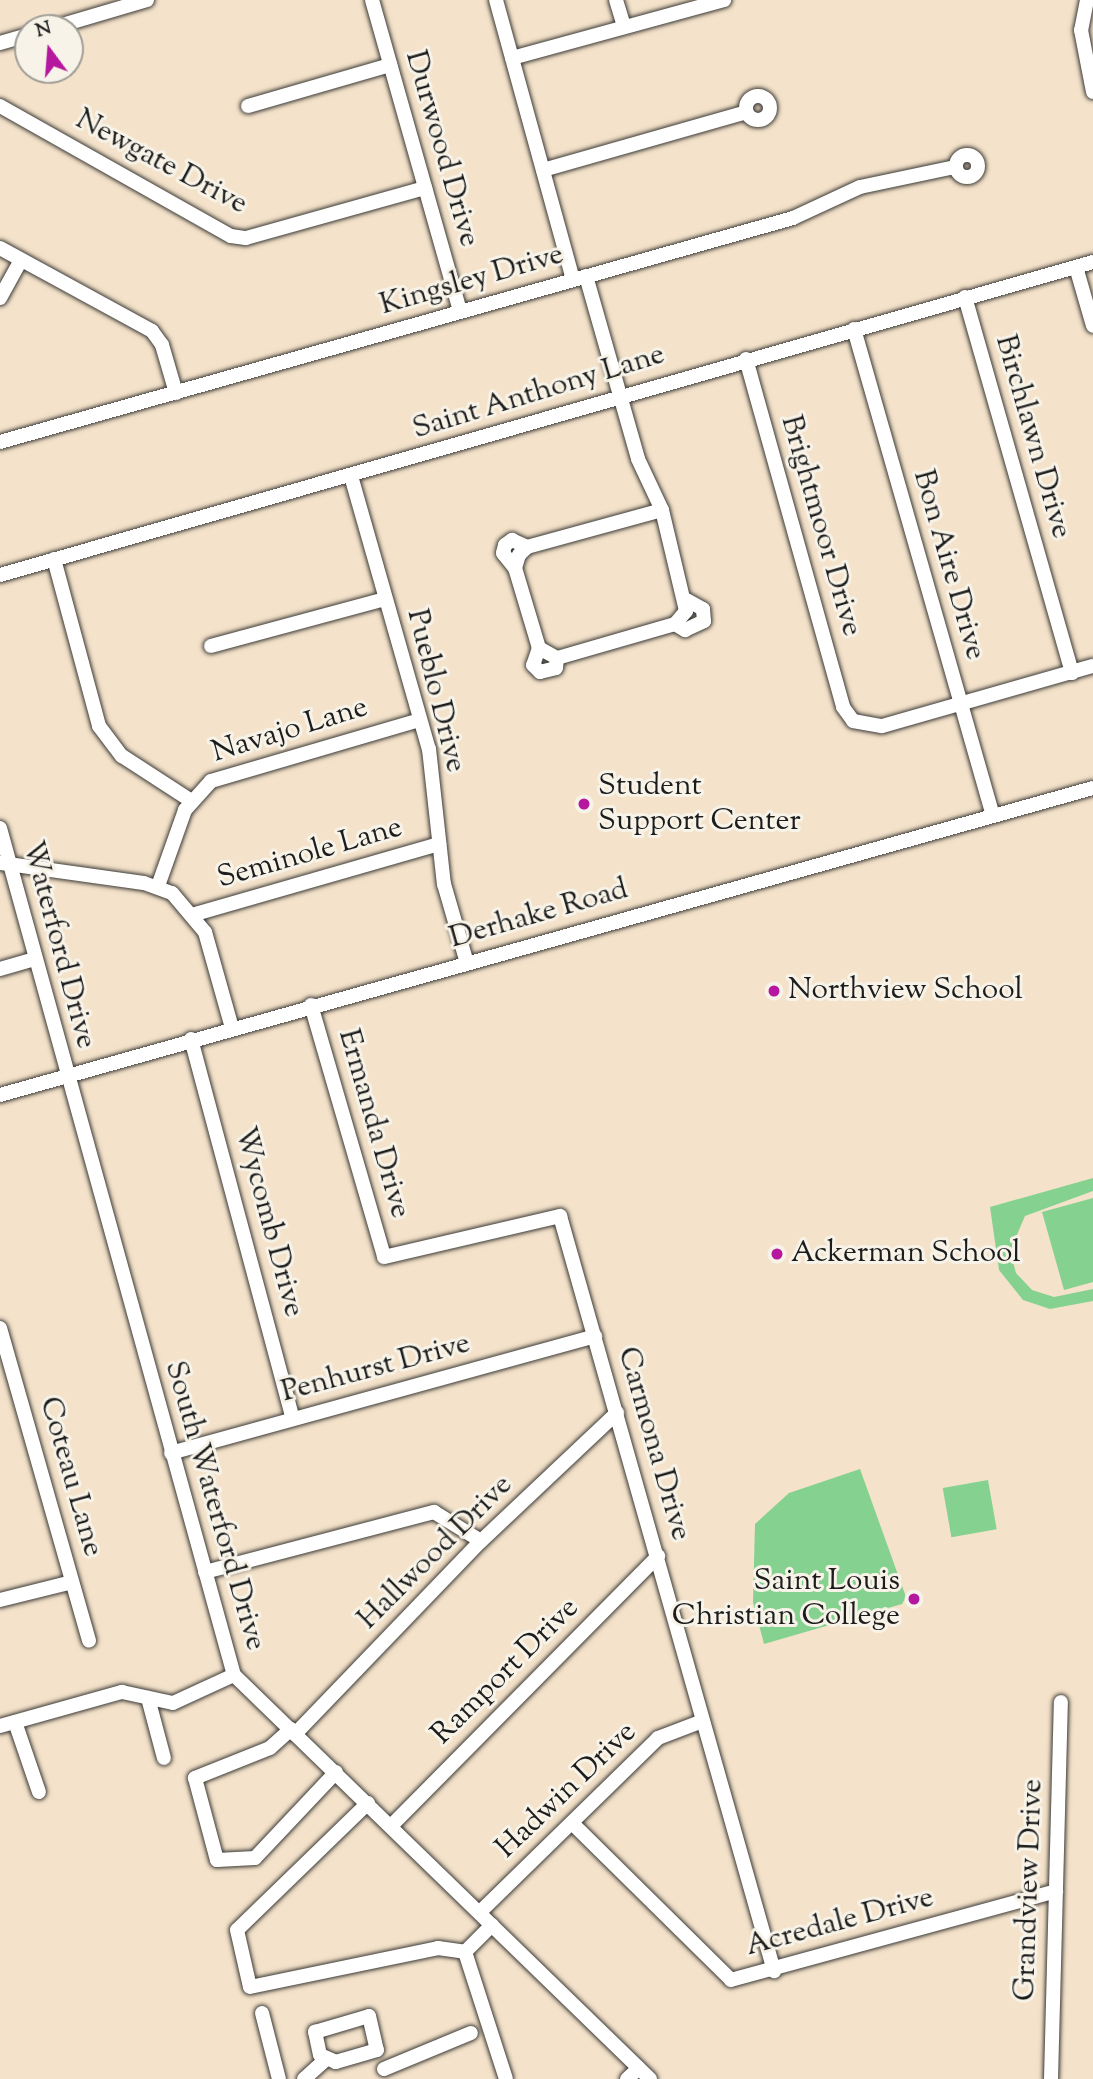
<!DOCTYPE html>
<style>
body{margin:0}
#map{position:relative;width:1093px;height:2079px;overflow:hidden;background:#f4e2ca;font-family:"Sorts Mill Goudy",serif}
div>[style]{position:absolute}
.green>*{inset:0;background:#85d290;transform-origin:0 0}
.roads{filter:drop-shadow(0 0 2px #3c3a36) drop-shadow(0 0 2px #3c3a36)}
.minor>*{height:14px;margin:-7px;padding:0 7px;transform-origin:7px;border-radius:7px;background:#fff}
.minor>.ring{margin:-7px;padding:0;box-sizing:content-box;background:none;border:14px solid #fff;border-radius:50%}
.dots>*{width:19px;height:19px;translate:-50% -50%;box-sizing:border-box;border:4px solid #f7f3e8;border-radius:50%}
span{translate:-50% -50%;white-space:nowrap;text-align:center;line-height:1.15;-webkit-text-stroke:6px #f7f3e8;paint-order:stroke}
.street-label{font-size:30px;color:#1c1c1c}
.poi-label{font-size:30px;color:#1c1c1c}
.left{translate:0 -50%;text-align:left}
.right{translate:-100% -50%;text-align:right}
.north{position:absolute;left:14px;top:14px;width:70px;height:70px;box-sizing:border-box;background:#f7f3e8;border:2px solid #9f9d96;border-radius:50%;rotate:344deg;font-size:19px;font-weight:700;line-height:28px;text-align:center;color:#1c1c1c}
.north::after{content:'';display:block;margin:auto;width:24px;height:32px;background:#b5179e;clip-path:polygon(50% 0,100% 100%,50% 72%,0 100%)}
</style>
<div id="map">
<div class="green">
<div style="clip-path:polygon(1093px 1178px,1093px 1191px,1025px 1216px,1010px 1251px,1016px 1273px,1032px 1290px,1054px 1297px,1093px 1289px,1093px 1301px,1050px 1309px,1023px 1300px,999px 1270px,990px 1207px)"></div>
<div style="clip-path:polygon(1093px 1198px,1093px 1282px,1064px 1290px,1042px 1212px)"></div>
<div style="clip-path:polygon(860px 1469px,906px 1597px,902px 1604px,764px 1644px,753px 1602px,755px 1524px,789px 1493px)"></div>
<div style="left:988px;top:1480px;width:50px;height:46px;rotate:80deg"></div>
</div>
<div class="roads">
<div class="minor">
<div style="left:372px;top:0;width:324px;rotate:74.2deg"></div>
<div style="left:496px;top:0;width:290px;rotate:74.6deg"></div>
<div style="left:616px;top:0;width:28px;rotate:73deg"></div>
<div style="left:1087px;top:0;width:31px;rotate:101deg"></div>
<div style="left:1081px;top:30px;width:63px;rotate:79deg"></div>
<div style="left:52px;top:28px;width:99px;rotate:-16.4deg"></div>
<div style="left:0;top:43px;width:29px;rotate:-16deg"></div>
<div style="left:512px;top:58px;width:220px;rotate:-15.3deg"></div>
<div class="ring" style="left:746px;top:96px;width:10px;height:10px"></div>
<div style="left:0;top:106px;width:265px;rotate:29.4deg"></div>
<div style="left:231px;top:236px;width:15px;rotate:8deg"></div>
<div style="left:246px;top:238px;width:186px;rotate:-15.6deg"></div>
<div style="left:248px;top:106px;width:148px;rotate:-16.1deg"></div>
<div class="ring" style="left:956px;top:155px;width:8px;height:8px"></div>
<div style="left:543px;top:170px;width:211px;rotate:-15.9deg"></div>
<div style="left:0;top:248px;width:173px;rotate:28.6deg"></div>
<div style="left:152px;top:331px;width:17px;rotate:54deg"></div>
<div style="left:162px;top:345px;width:50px;rotate:73.7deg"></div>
<div style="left:1076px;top:267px;width:61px;rotate:73.9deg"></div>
<div style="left:586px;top:276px;width:190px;rotate:74.1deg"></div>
<div style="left:638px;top:459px;width:56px;rotate:64.8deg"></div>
<div style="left:662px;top:510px;width:104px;rotate:76.6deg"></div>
<div style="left:686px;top:611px;width:17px;rotate:130deg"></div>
<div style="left:675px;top:624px;width:123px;rotate:163.9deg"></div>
<div style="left:557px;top:658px;width:21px;rotate:-151deg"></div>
<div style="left:539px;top:648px;width:84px;rotate:-106.7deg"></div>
<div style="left:515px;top:568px;width:14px;rotate:-73deg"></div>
<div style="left:519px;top:555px;width:11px;rotate:-45deg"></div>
<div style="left:527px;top:547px;width:140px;rotate:-15.3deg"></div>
<div style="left:965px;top:297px;width:391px;rotate:74.1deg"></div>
<div style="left:0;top:298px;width:43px;rotate:-61.1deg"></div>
<div style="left:854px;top:329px;width:506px;rotate:74.07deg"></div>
<div style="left:746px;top:359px;width:361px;rotate:74.4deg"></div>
<div style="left:843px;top:707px;width:17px;rotate:54deg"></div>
<div style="left:853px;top:721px;width:29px;rotate:10deg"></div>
<div style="left:882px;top:726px;width:219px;rotate:-15.9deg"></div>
<div style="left:0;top:442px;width:824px;rotate:-15.77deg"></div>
<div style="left:793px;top:218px;width:74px;rotate:-24.8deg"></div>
<div style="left:860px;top:187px;width:97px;rotate:-11.9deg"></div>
<div style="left:351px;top:476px;width:284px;rotate:74.1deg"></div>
<div style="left:429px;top:749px;width:136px;rotate:83.7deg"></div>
<div style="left:444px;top:884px;width:82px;rotate:73.8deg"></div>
<div style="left:54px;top:559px;width:173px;rotate:74.9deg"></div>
<div style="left:99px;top:726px;width:38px;rotate:53deg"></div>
<div style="left:122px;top:756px;width:81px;rotate:32.9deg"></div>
<div style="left:515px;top:568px;width:19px;rotate:-129deg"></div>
<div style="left:503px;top:553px;width:8px;rotate:-76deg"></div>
<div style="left:505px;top:545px;width:9px;rotate:-36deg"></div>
<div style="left:512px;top:540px;width:17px;rotate:25deg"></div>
<div style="left:0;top:575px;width:1137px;rotate:-15.98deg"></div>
<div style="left:675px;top:624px;width:12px;rotate:31deg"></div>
<div style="left:685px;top:630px;width:21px;rotate:-25deg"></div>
<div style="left:704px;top:621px;width:12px;rotate:-95deg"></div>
<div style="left:703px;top:609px;width:18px;rotate:-151deg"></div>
<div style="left:211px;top:646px;width:180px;rotate:-15.1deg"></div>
<div style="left:539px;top:648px;width:18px;rotate:109deg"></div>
<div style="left:533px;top:665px;width:10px;rotate:45deg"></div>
<div style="left:540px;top:672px;width:16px;rotate:-14deg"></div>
<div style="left:556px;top:668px;width:10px;rotate:-84deg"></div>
<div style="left:0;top:828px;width:879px;rotate:74.56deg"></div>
<div style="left:234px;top:1675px;width:580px;rotate:44.16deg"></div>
<div style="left:1px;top:863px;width:144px;rotate:8deg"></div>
<div style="left:144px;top:883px;width:30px;rotate:20deg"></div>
<div style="left:172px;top:893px;width:51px;rotate:49.8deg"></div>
<div style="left:205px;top:932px;width:100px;rotate:74.3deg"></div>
<div style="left:158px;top:886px;width:81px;rotate:-70.4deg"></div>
<div style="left:185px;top:810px;width:39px;rotate:-48deg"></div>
<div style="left:211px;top:781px;width:217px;rotate:-16.3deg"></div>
<div style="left:195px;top:914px;width:254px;rotate:-16deg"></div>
<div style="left:0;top:969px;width:36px;rotate:-16deg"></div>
<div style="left:311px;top:1005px;width:262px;rotate:73.8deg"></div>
<div style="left:384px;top:1257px;width:181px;rotate:-13.1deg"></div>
<div style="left:560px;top:1216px;width:785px;rotate:74.17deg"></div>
<div style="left:191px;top:1039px;width:393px;rotate:75deg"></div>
<div style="left:0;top:1095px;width:1135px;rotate:-15.69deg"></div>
<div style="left:0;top:1328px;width:325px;rotate:74.1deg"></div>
<div style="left:171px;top:1453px;width:440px;rotate:-15.4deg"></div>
<div style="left:205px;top:1572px;width:237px;rotate:-14.7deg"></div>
<div style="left:434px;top:1512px;width:55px;rotate:31.7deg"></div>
<div style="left:0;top:1600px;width:74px;rotate:-14deg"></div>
<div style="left:148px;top:1698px;width:62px;rotate:75.1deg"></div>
<div style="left:15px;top:1722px;width:74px;rotate:71.1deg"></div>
<div style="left:0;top:1726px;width:127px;rotate:-15.6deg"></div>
<div style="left:122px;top:1692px;width:52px;rotate:12.2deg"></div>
<div style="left:173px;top:1703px;width:67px;rotate:-24.7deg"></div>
<div style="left:291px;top:1729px;width:28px;rotate:138deg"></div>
<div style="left:270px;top:1748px;width:81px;rotate:158.2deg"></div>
<div style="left:195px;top:1778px;width:85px;rotate:75deg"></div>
<div style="left:217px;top:1860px;width:38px;rotate:-3deg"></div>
<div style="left:255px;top:1858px;width:118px;rotate:-46.7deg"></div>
<div style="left:295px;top:1734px;width:268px;rotate:-46.1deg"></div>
<div style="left:481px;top:1541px;width:187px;rotate:-43.3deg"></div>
<div style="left:368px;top:1803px;width:182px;rotate:135.9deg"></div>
<div style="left:237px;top:1930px;width:58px;rotate:77.2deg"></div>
<div style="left:250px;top:1987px;width:192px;rotate:-11.7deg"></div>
<div style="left:438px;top:1948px;width:27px;rotate:8deg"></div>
<div style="left:573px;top:1824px;width:222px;rotate:44.6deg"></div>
<div style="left:731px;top:1980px;width:337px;rotate:-15.3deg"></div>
<div style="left:391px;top:1826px;width:380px;rotate:-45.3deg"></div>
<div style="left:480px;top:1912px;width:249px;rotate:-44.3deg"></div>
<div style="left:658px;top:1738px;width:45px;rotate:-20.9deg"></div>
<div style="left:492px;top:1925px;width:38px;rotate:135deg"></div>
<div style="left:465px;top:1952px;width:133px;rotate:72.1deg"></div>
<div style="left:262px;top:2013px;width:68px;rotate:75.6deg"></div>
<div style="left:369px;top:2016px;width:35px;rotate:77deg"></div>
<div style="left:377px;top:2050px;width:43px;rotate:163.7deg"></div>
<div style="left:336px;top:2062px;width:17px;rotate:-156deg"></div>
<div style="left:320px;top:2055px;width:24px;rotate:-102deg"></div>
<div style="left:315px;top:2032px;width:56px;rotate:-16.5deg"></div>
<div style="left:384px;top:2069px;width:94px;rotate:-22.5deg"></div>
<div style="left:304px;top:2079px;width:31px;rotate:-42deg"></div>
<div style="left:627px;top:2079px;width:16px;rotate:-43deg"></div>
<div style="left:1051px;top:2079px;width:377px;rotate:-88.5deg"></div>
</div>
</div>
<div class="dots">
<div style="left:584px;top:804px;background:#b5179e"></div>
<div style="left:774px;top:991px;background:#b5179e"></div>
<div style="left:777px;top:1254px;background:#b5179e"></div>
<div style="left:914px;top:1599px;background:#b5179e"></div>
</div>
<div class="street-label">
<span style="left:441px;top:149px;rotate:74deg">Durwood Drive</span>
<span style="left:161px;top:163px;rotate:28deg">Newgate Drive</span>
<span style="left:472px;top:281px;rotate:-16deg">Kingsley Drive</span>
<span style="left:539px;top:393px;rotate:-17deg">Saint Anthony Lane</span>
<span style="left:1032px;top:437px;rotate:74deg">Birchlawn Drive</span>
<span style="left:820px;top:526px;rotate:74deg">Brightmoor Drive</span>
<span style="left:948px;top:565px;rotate:74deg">Bon Aire Drive</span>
<span style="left:435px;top:691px;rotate:76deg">Pueblo Drive</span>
<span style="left:290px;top:731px;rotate:-17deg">Navajo Lane</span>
<span style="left:310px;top:854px;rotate:-16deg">Seminole Lane</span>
<span style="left:539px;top:915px;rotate:-16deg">Derhake Road</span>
<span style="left:58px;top:945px;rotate:75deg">Waterford Drive</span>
<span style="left:373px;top:1124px;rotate:74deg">Ermanda Drive</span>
<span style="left:268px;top:1222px;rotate:75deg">Wycomb Drive</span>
<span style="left:376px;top:1369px;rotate:-15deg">Penhurst Drive</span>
<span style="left:653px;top:1444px;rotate:74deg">Carmona Drive</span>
<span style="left:70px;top:1477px;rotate:74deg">Coteau Lane</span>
<span style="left:214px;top:1506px;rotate:74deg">South Waterford Drive</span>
<span style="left:436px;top:1553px;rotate:-45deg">Hallwood Drive</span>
<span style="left:506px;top:1672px;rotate:-45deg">Ramport Drive</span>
<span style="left:567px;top:1791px;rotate:-44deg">Hadwin Drive</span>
<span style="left:1030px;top:1890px;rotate:-88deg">Grandview Drive</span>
<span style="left:840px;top:1923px;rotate:-15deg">Acredale Drive</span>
</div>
<div class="poi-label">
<span class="left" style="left:598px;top:804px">Student<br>Support Center</span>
<span class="left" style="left:788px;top:991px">Northview School</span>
<span class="left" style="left:791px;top:1254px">Ackerman School</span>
<span class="right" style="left:900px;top:1599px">Saint Louis<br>Christian College</span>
</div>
<div class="north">N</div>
</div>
